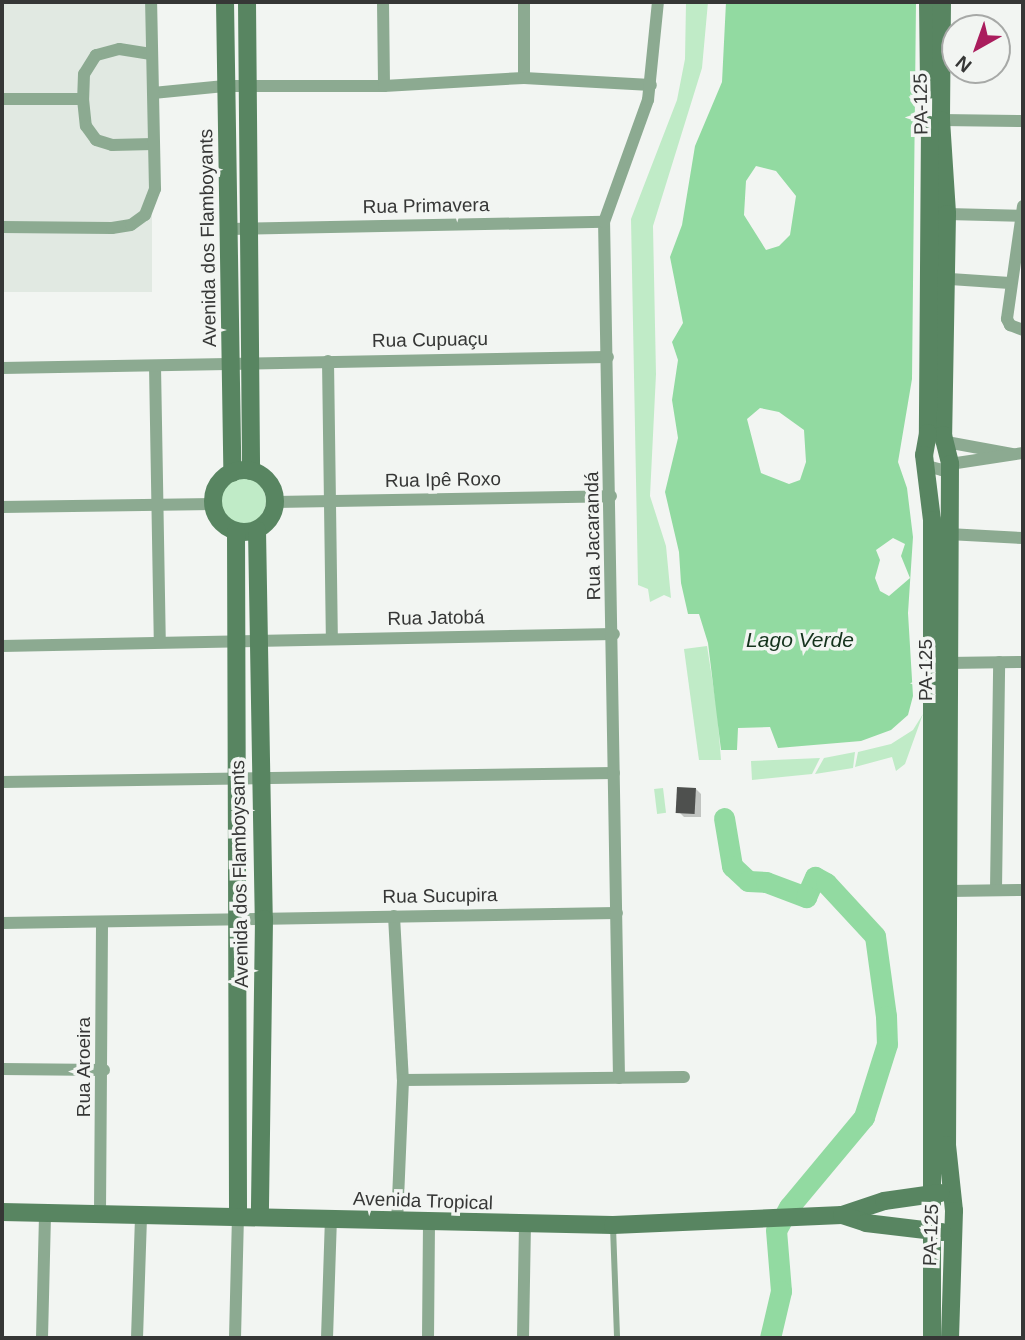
<!DOCTYPE html>
<meta charset="utf-8">
<style>
body{margin:0}
#map{position:relative;width:1025px;height:1340px;overflow:hidden;background:#f2f5f2;font-family:Helvetica,sans-serif}
div>[style]{position:absolute}
.built>*{inset:0;background:#e1e9e2;transform-origin:0 0}
.green>*{inset:0;background:#c0ebc7;transform-origin:0 0}
.round{border-radius:50%}
.water>*{inset:0;background:#92daa1}
.shadow>*{inset:0;background:#0003}
.river>*{height:21px;margin:-10.5px;padding:0 10.5px;transform-origin:10.5px;border-radius:10.5px;background:#92daa1}
.building>*{inset:0;background:#4e504e;transform-origin:0 0}
.lane>*{height:6px;margin:-3px;padding:0 3px;transform-origin:3px;border-radius:3px;background:#8caa91}
.street>*{height:12px;margin:-6px;padding:0 6px;transform-origin:6px;border-radius:6px;background:#8caa91}
.secondary>*{height:18px;margin:-9px;padding:0 9px;transform-origin:9px;border-radius:9px;background:#588561}
.secondary>.ring{margin:-9px;padding:0;box-sizing:content-box;background:none;border:18px solid #588561;border-radius:50%}
span{translate:-50% -50%;white-space:nowrap;text-align:center;line-height:1.15;-webkit-text-stroke:7px #f2f5f2;paint-order:stroke}
.street-label{font-size:19px;color:#363736}
.water-label{font-size:21px;color:#14321c;font-style:italic}
.frame{position:absolute;inset:0;border:4px solid #363736;pointer-events:none}
.north{position:absolute;left:941px;top:14px;width:70px;height:70px;box-sizing:border-box;background:#f2f5f2;border:2px solid #a7a9a7;border-radius:50%;rotate:220deg;font-size:19px;font-weight:700;line-height:28px;text-align:center;color:#363736}
.north::after{content:'';display:block;margin:auto;width:24px;height:32px;background:#aa1d5d;clip-path:polygon(50% 0,100% 100%,50% 72%,0 100%)}
</style>
<div id="map">
<div class="built">
<div style="left:2px;top:2px;width:150px;height:290px"></div>
</div>
<div class="green">
<div style="clip-path:polygon(686px 2px,708px 2px,702px 68px,653px 226px,656px 374px,650px 496px,666px 546px,671px 598px,664px 595px,650px 602px,648px 589px,638px 585px,631px 219px,677px 100px,685px 59px)"></div>
<div class="round" style="left:220px;top:478px;width:46px;height:46px"></div>
<div style="clip-path:polygon(707px 646px,717px 710px,721px 760px,699px 760px,684px 649px)"></div>
<div style="clip-path:polygon(923px 714px,905px 764px,896px 771px,892px 757px,855px 767px,858px 752px,891px 744px,913px 730px)"></div>
<div style="clip-path:polygon(855px 752px,853px 768px,815px 774px,824px 758px)"></div>
<div style="clip-path:polygon(820px 758px,812px 774px,752px 780px,751px 761px)"></div>
<div style="left:663px;top:788px;width:25px;height:9px;rotate:83deg"></div>
</div>
<div class="water">
<div style="clip-path:polygon(evenodd,726px 2px,916px 2px,912px 379px,898px 462px,907px 488px,913px 537px,908px 613px,913px 696px,908px 715px,891px 730px,861px 741px,778px 748px,770px 727px,738px 728px,737px 750px,721px 750px,708px 643px,699px 614px,688px 614px,681px 583px,679px 552px,665px 492px,678px 438px,672px 400px,678px 360px,672px 342px,683px 323px,670px 257px,682px 225px,695px 146px,722px 82px,726px 2px,756px 166px,776px 171px,796px 196px,790px 235px,779px 246px,766px 250px,744px 215px,746px 181px,756px 166px,726px 2px,760px 408px,779px 412px,804px 430px,806px 462px,800px 480px,789px 484px,761px 473px,747px 419px,760px 408px,726px 2px,893px 538px,905px 544px,901px 556px,910px 578px,889px 596px,880px 591px,875px 578px,880px 560px,876px 550px,893px 538px)"></div>
</div>
<div class="shadow">
<div style="clip-path:polygon(696px 789px,701px 794px,701px 817px,684px 817px,679px 812px)"></div>
</div>
<div class="river">
<div style="left:724px;top:818px;width:49px;rotate:80.5deg"></div>
<div style="left:732px;top:866px;width:22px;rotate:43deg"></div>
<div style="left:748px;top:881px;width:18px;rotate:3deg"></div>
<div style="left:766px;top:882px;width:43px;rotate:20.6deg"></div>
<div style="left:806px;top:897px;width:22px;rotate:-66deg"></div>
<div style="left:815px;top:877px;width:13px;rotate:29deg"></div>
<div style="left:826px;top:883px;width:72px;rotate:47.2deg"></div>
<div style="left:875px;top:936px;width:81px;rotate:82.2deg"></div>
<div style="left:886px;top:1016px;width:28px;rotate:88deg"></div>
<div style="left:887px;top:1044px;width:77px;rotate:107.5deg"></div>
<div style="left:864px;top:1117px;width:117px;rotate:129.8deg"></div>
<div style="left:789px;top:1207px;width:26px;rotate:119deg"></div>
<div style="left:776px;top:1230px;width:61px;rotate:85.3deg"></div>
<div style="left:781px;top:1291px;width:48px;rotate:103.2deg"></div>
</div>
<div class="building">
<div style="left:677px;top:787px;width:19px;height:26px;rotate:3deg"></div>
</div>
<div class="lane">
<div style="left:613px;top:1227px;width:111px;rotate:87.9deg"></div>
</div>
<div class="street">
<div style="left:383px;top:2px;width:84px;rotate:89.3deg"></div>
<div style="left:524px;top:2px;width:76px;rotate:90deg"></div>
<div style="left:151px;top:54px;width:32px;rotate:-171deg"></div>
<div style="left:119px;top:49px;width:24px;rotate:165deg"></div>
<div style="left:96px;top:55px;width:22px;rotate:122deg"></div>
<div style="left:84px;top:74px;width:25px;rotate:92deg"></div>
<div style="left:83px;top:99px;width:27px;rotate:84deg"></div>
<div style="left:86px;top:126px;width:17px;rotate:54deg"></div>
<div style="left:96px;top:140px;width:17px;rotate:17deg"></div>
<div style="left:112px;top:145px;width:41px;rotate:-1.4deg"></div>
<div style="left:153px;top:93px;width:72px;rotate:-5.6deg"></div>
<div style="left:225px;top:86px;width:159px"></div>
<div style="left:384px;top:86px;width:140px;rotate:-3.3deg"></div>
<div style="left:524px;top:78px;width:127px;rotate:3.2deg"></div>
<div style="left:2px;top:99px;width:81px"></div>
<div style="left:941px;top:120px;width:82px;rotate:0.7deg"></div>
<div style="left:1023px;top:206px;width:114px;rotate:98.1deg"></div>
<div style="left:1007px;top:319px;width:7px;rotate:63deg"></div>
<div style="left:1010px;top:325px;width:14px;rotate:21deg"></div>
<div style="left:947px;top:214px;width:76px;rotate:1.5deg"></div>
<div style="left:2px;top:227px;width:110px;rotate:0.5deg"></div>
<div style="left:112px;top:228px;width:19px;rotate:-9deg"></div>
<div style="left:131px;top:225px;width:17px;rotate:-36deg"></div>
<div style="left:145px;top:215px;width:28px;rotate:-69deg"></div>
<div style="left:155px;top:189px;width:187px;rotate:-91.2deg"></div>
<div style="left:229px;top:229px;width:375px;rotate:-1.1deg"></div>
<div style="left:950px;top:279px;width:60px;rotate:3.8deg"></div>
<div style="left:328px;top:361px;width:277px;rotate:89.2deg"></div>
<div style="left:155px;top:366px;width:275px;rotate:89deg"></div>
<div style="left:2px;top:368px;width:606px;rotate:-1.04deg"></div>
<div style="left:941px;top:441px;width:72px;rotate:10.4deg"></div>
<div style="left:927px;top:466px;width:16px;rotate:15deg"></div>
<div style="left:942px;top:470px;width:10px;rotate:-37deg"></div>
<div style="left:950px;top:464px;width:74px;rotate:-8.6deg"></div>
<div style="left:275px;top:502px;width:336px;rotate:-1deg"></div>
<div style="left:2px;top:507px;width:212px;rotate:-0.8deg"></div>
<div style="left:948px;top:534px;width:75px;rotate:3.1deg"></div>
<div style="left:2px;top:646px;width:612px;rotate:-1.12deg"></div>
<div style="left:947px;top:663px;width:76px;rotate:-0.8deg"></div>
<div style="left:2px;top:782px;width:612px;rotate:-0.84deg"></div>
<div style="left:996px;top:890px;width:228px;rotate:-89.2deg"></div>
<div style="left:949px;top:891px;width:74px;rotate:-0.8deg"></div>
<div style="left:394px;top:916px;width:164px;rotate:86.9deg"></div>
<div style="left:403px;top:1080px;width:141px;rotate:92.4deg"></div>
<div style="left:2px;top:923px;width:615px;rotate:-0.93deg"></div>
<div style="left:2px;top:1069px;width:102px;rotate:0.6deg"></div>
<div style="left:619px;top:1078px;width:856px;rotate:-91deg"></div>
<div style="left:604px;top:222px;width:130px;rotate:-70.2deg"></div>
<div style="left:648px;top:100px;width:99px;rotate:-84.2deg"></div>
<div style="left:403px;top:1080px;width:281px;rotate:-0.6deg"></div>
<div style="left:100px;top:1212px;width:289px;rotate:-89.6deg"></div>
<div style="left:42px;top:1338px;width:126px;rotate:-88.6deg"></div>
<div style="left:137px;top:1338px;width:123px;rotate:-88.1deg"></div>
<div style="left:235px;top:1338px;width:121px;rotate:-88.6deg"></div>
<div style="left:327px;top:1338px;width:118px;rotate:-88.1deg"></div>
<div style="left:428px;top:1338px;width:115px;rotate:-89.5deg"></div>
<div style="left:523px;top:1338px;width:113px;rotate:-89deg"></div>
</div>
<div class="secondary">
<div style="left:225px;top:2px;width:471px;rotate:89.1deg"></div>
<div style="left:247px;top:2px;width:469px;rotate:89.5deg"></div>
<div style="left:928px;top:2px;width:88px;rotate:89.3deg"></div>
<div style="left:942px;top:2px;width:118px;rotate:90.5deg"></div>
<div style="left:941px;top:120px;width:94px;rotate:86.3deg"></div>
<div style="left:947px;top:214px;width:221px;rotate:91deg"></div>
<div style="left:943px;top:435px;width:30px;rotate:76deg"></div>
<div style="left:950px;top:464px;width:681px;rotate:90.25deg"></div>
<div style="left:947px;top:1145px;width:66px;rotate:83.9deg"></div>
<div style="left:954px;top:1211px;width:127px;rotate:91.8deg"></div>
<div style="left:930px;top:125px;width:308px;rotate:90.4deg"></div>
<div style="left:928px;top:433px;width:22px;rotate:100deg"></div>
<div style="left:924px;top:455px;width:65px;rotate:83deg"></div>
<div style="left:932px;top:520px;width:818px;rotate:90deg"></div>
<div class="ring" style="left:213px;top:470px;width:44px;height:44px"></div>
<div style="left:257px;top:530px;width:389px;rotate:89deg"></div>
<div style="left:264px;top:919px;width:298px;rotate:90.8deg"></div>
<div style="left:236px;top:531px;width:686px;rotate:89.83deg"></div>
<div style="left:2px;top:1212px;width:611px;rotate:1.22deg"></div>
<div style="left:613px;top:1225px;width:229px;rotate:-2.5deg"></div>
<div style="left:842px;top:1215px;width:44px;rotate:-18.4deg"></div>
<div style="left:884px;top:1201px;width:57px;rotate:-8.1deg"></div>
<div style="left:842px;top:1215px;width:25px;rotate:18deg"></div>
<div style="left:866px;top:1223px;width:77px;rotate:6.8deg"></div>
</div>
<div class="street-label">
<span style="left:921px;top:104px;rotate:-91deg">PA-125</span>
<span style="left:426px;top:206px;rotate:-1deg">Rua Primavera</span>
<span style="left:208px;top:238px;rotate:-91deg">Avenida dos Flamboyants</span>
<span style="left:430px;top:340px;rotate:-1deg">Rua Cupuaçu</span>
<span style="left:443px;top:480px;rotate:-1deg">Rua Ipê Roxo</span>
<span style="left:593px;top:536px;rotate:-91deg">Rua Jacarandá</span>
<span style="left:436px;top:618px;rotate:-1deg">Rua Jatobá</span>
<span style="left:926px;top:670px;rotate:-90deg">PA-125</span>
<span style="left:240px;top:874px;rotate:-91deg">Avenida dos Flamboysants</span>
<span style="left:440px;top:896px;rotate:-1deg">Rua Sucupira</span>
<span style="left:84px;top:1067px;rotate:-90deg">Rua Aroeira</span>
<span style="left:423px;top:1201px;rotate:2deg">Avenida Tropical</span>
<span style="left:931px;top:1235px;rotate:-88deg">PA-125</span>
</div>
<div class="water-label">
<span style="left:800px;top:640px">Lago Verde</span>
</div>
<div class="frame"></div>
<div class="north">N</div>
</div>
